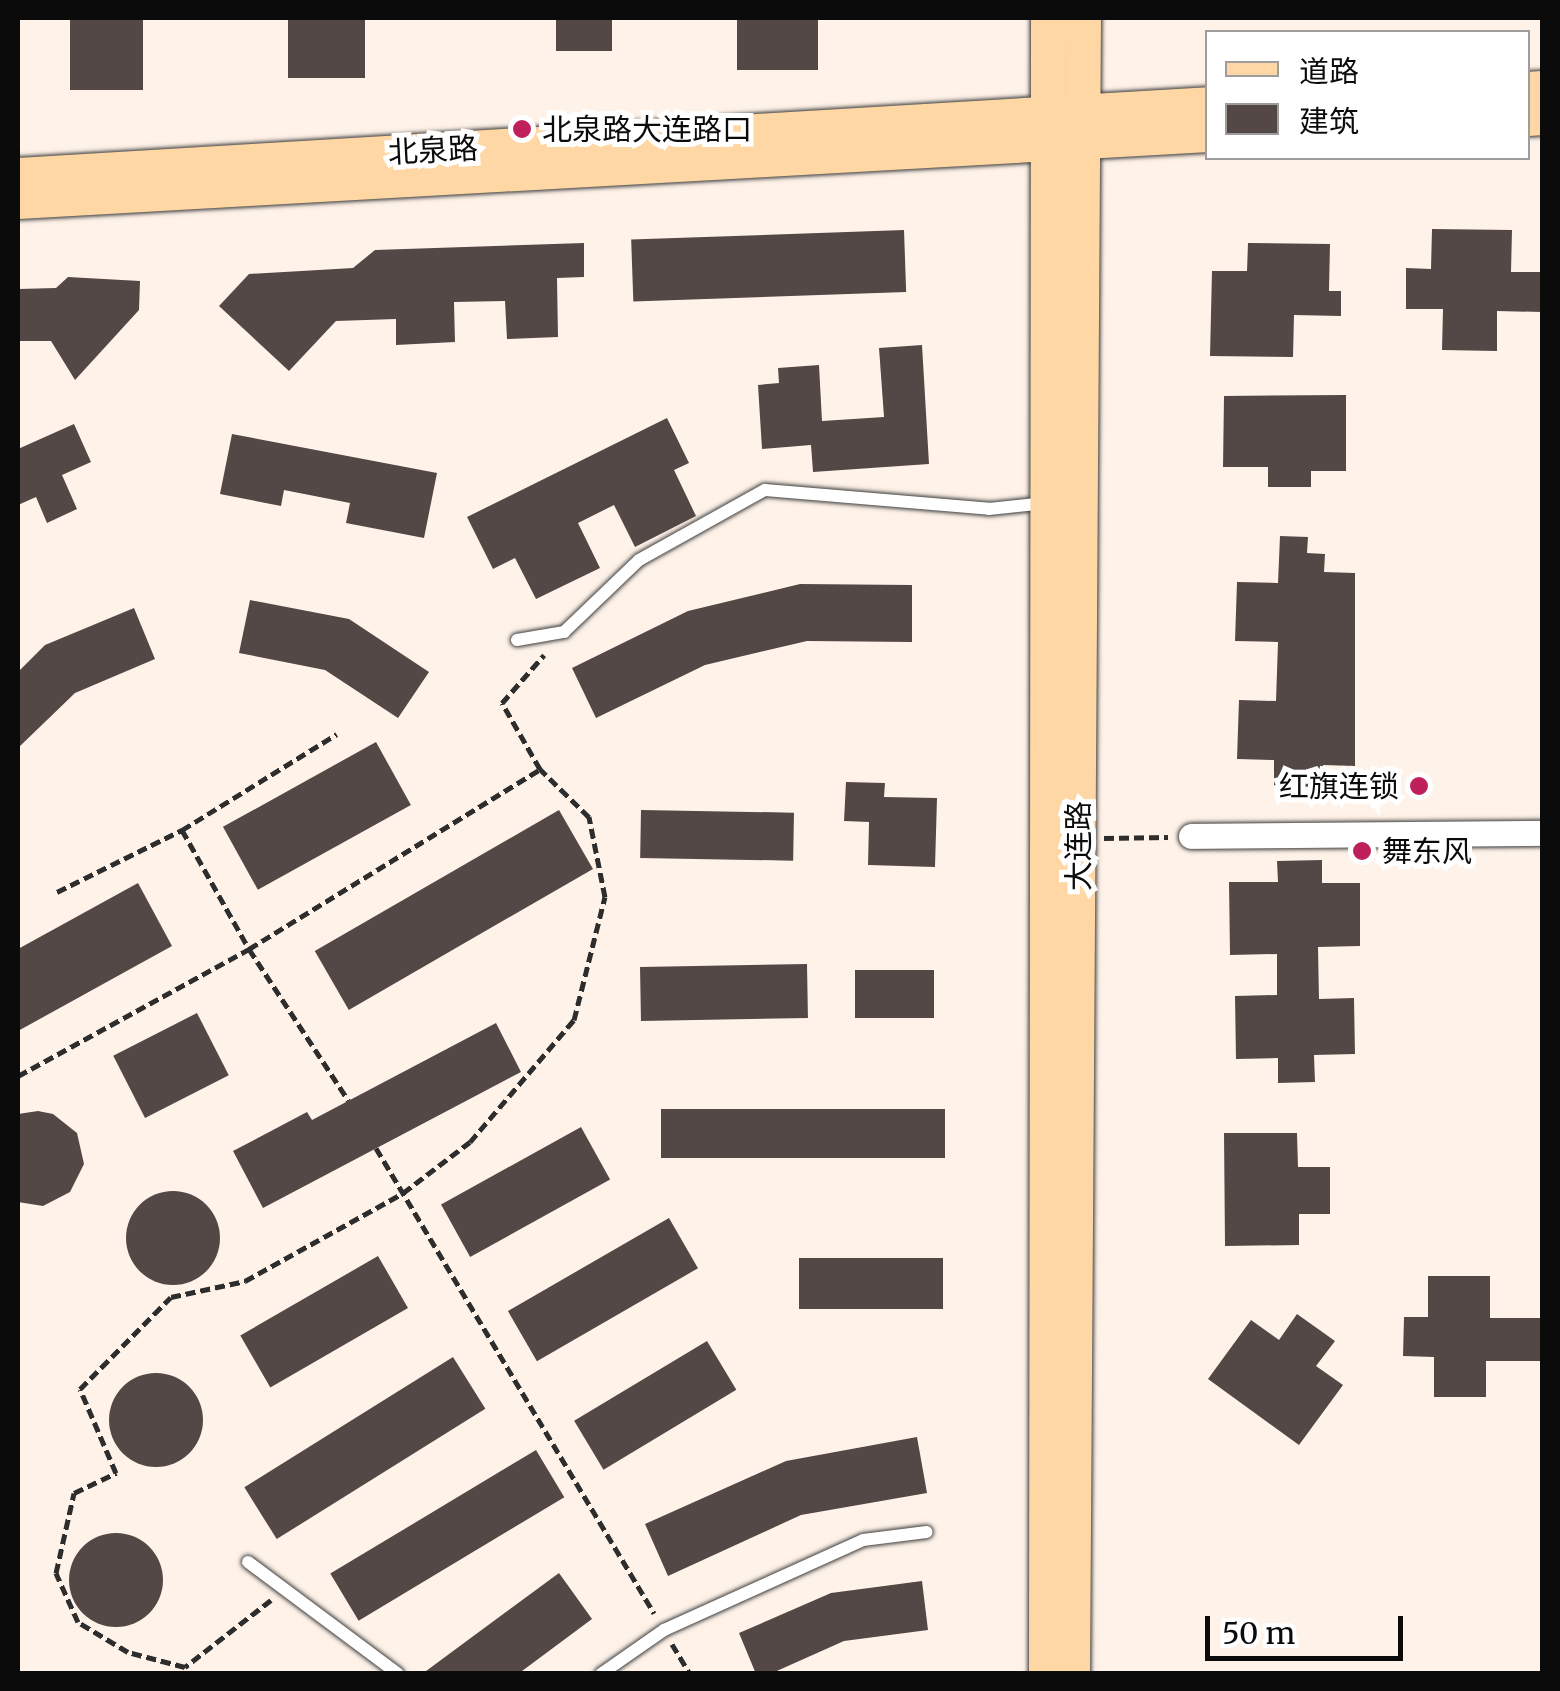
<!DOCTYPE html>
<meta charset="utf-8">
<style>
body{margin:0}
#map{position:relative;width:1560px;height:1691px;overflow:hidden;background:#fff3e9;font-family:Merriweather,"Noto Sans SC",serif}
div>[style]{position:absolute}
.building>*{inset:0;background:#544847;transform-origin:0 0}
.round{border-radius:50%}
.path>*{height:5px;margin-top:-2.5px;transform-origin:0;background:repeating-linear-gradient(90deg,#2d2d2d 0 10px,transparent 0 15px)}
.roads{filter:drop-shadow(0 0 2px #3e3e3e) drop-shadow(0 0 2px #3e3e3e)}
.lane>*{height:12px;margin:-6px;padding:0 6px;transform-origin:6px;border-radius:6px;background:#fff}
.street>*{height:25px;margin:-12.5px;padding:0 12.5px;transform-origin:12.5px;border-radius:12.5px;background:#fff}
.secondary>*{height:35px;margin:-17.5px;padding:0 17.5px;transform-origin:17.5px;border-radius:17.5px;background:#ffd7a4}
.dots>*{width:28px;height:28px;translate:-50% -50%;box-sizing:border-box;border:5px solid #fff;border-radius:50%}
span{translate:-50% -50%;white-space:nowrap;text-align:center;line-height:1.15;-webkit-text-stroke:10px #fff;paint-order:stroke}
.poi-label{font-size:30px;color:#0b0b0b}
.left{translate:0 -50%;text-align:left}
.right{translate:-100% -50%;text-align:right}
.street-label{font-size:30px;color:#0b0b0b}
.frame{position:absolute;inset:0;border:20px solid #0b0b0b;pointer-events:none}
.legend{position:absolute;left:1205px;top:30px;width:325px;height:130px;box-sizing:border-box;background:#fff;border:2px solid #9d9d9d;margin:0;padding:12px 18px;list-style:none;font-size:30px;color:#0b0b0b}
.legend li{display:flex;align-items:center;gap:20px;height:50px}
.legend b{width:50px;border:2px solid #9d9d9d}
.scale{position:absolute;left:1205px;top:1616px;width:198px;height:45px;box-sizing:border-box;border:5px solid #0b0b0b;border-top:0;padding-left:12px;font-size:30px;line-height:35px;white-space:nowrap;color:#0b0b0b;-webkit-text-stroke:8px #fff;paint-order:stroke}
</style>
<div id="map">
<div class="building">
<div style="left:70px;top:18px;width:73px;height:72px"></div>
<div style="left:288px;top:18px;width:77px;height:60px"></div>
<div style="left:556px;top:18px;width:56px;height:33px"></div>
<div style="left:737px;top:18px;width:81px;height:52px"></div>
<div style="clip-path:polygon(1432px 229px,1512px 230px,1511px 272px,1542px 272px,1542px 312px,1497px 311px,1497px 351px,1442px 350px,1443px 309px,1406px 309px,1406px 268px,1431px 269px)"></div>
<div style="left:904px;top:230px;width:62px;height:273px;rotate:88deg"></div>
<div style="clip-path:polygon(584px 243px,584px 277px,557px 278px,558px 337px,507px 339px,505px 301px,454px 302px,455px 342px,396px 345px,396px 319px,336px 321px,289px 371px,219px 306px,249px 274px,353px 268px,375px 250px)"></div>
<div style="clip-path:polygon(1248px 243px,1330px 244px,1329px 291px,1341px 291px,1341px 316px,1294px 315px,1293px 357px,1210px 356px,1212px 271px,1247px 271px)"></div>
<div style="clip-path:polygon(68px 277px,140px 281px,139px 310px,75px 380px,51px 341px,18px 341px,18px 289px,56px 288px)"></div>
<div style="clip-path:polygon(922px 345px,929px 464px,813px 472px,811px 445px,762px 449px,758px 385px,779px 383px,778px 368px,819px 365px,822px 421px,884px 417px,879px 348px)"></div>
<div style="clip-path:polygon(1346px 395px,1346px 471px,1311px 471px,1311px 487px,1268px 487px,1268px 467px,1223px 467px,1224px 396px)"></div>
<div style="clip-path:polygon(667px 418px,689px 463px,674px 470px,696px 516px,635px 547px,614px 505px,578px 523px,600px 568px,536px 599px,515px 558px,493px 569px,467px 517px)"></div>
<div style="clip-path:polygon(74px 424px,91px 462px,62px 475px,77px 509px,47px 523px,36px 497px,18px 505px,18px 449px)"></div>
<div style="clip-path:polygon(232px 434px,437px 473px,424px 538px,346px 523px,350px 503px,284px 490px,281px 506px,220px 494px)"></div>
<div style="clip-path:polygon(1280px 536px,1308px 537px,1307px 553px,1325px 554px,1324px 572px,1355px 573px,1355px 766px,1323px 765px,1322px 787px,1274px 786px,1274px 760px,1237px 759px,1239px 700px,1276px 701px,1278px 642px,1235px 641px,1237px 582px,1278px 583px)"></div>
<div style="clip-path:polygon(800px 584px,912px 585px,912px 642px,807px 641px,705px 665px,596px 718px,572px 668px,688px 611px)"></div>
<div style="clip-path:polygon(250px 600px,349px 619px,429px 672px,398px 718px,325px 670px,239px 653px)"></div>
<div style="clip-path:polygon(134px 608px,155px 659px,75px 693px,18px 748px,18px 672px,45px 645px)"></div>
<div style="left:376px;top:742px;width:72px;height:175px;rotate:61deg"></div>
<div style="clip-path:polygon(846px 782px,885px 783px,884px 797px,937px 798px,935px 867px,868px 865px,869px 822px,844px 821px)"></div>
<div style="left:559px;top:810px;width:68px;height:282px;rotate:60deg"></div>
<div style="left:641px;top:810px;width:153px;height:48px;rotate:1deg"></div>
<div style="clip-path:polygon(1322px 860px,1322px 883px,1360px 883px,1360px 946px,1318px 947px,1319px 999px,1354px 998px,1355px 1054px,1314px 1055px,1315px 1082px,1278px 1083px,1278px 1058px,1236px 1059px,1235px 996px,1277px 995px,1277px 954px,1230px 955px,1229px 882px,1278px 882px,1277px 861px)"></div>
<div style="clip-path:polygon(138px 883px,172px 946px,18px 1031px,18px 949px)"></div>
<div style="left:807px;top:964px;width:54px;height:167px;rotate:89deg"></div>
<div style="left:855px;top:970px;width:79px;height:48px"></div>
<div style="left:197px;top:1013px;width:70px;height:94px;rotate:63deg"></div>
<div style="clip-path:polygon(496px 1023px,521px 1072px,263px 1208px,233px 1151px,307px 1112px,312px 1120px)"></div>
<div style="left:945px;top:1109px;width:49px;height:284px;rotate:90deg"></div>
<div style="clip-path:polygon(38px 1111px,53px 1114px,77px 1133px,84px 1164px,70px 1192px,43px 1206px,18px 1202px,18px 1114px)"></div>
<div style="left:581px;top:1127px;width:60px;height:160px;rotate:61deg"></div>
<div style="clip-path:polygon(1224px 1133px,1297px 1133px,1298px 1167px,1330px 1167px,1330px 1214px,1299px 1214px,1299px 1245px,1225px 1246px)"></div>
<div class="round" style="left:126px;top:1191px;width:94px;height:94px"></div>
<div style="left:669px;top:1218px;width:58px;height:186px;rotate:60deg"></div>
<div style="left:378px;top:1256px;width:60px;height:159px;rotate:60deg"></div>
<div style="left:943px;top:1258px;width:51px;height:144px;rotate:90deg"></div>
<div style="clip-path:polygon(1428px 1276px,1490px 1276px,1490px 1318px,1542px 1318px,1542px 1361px,1486px 1361px,1486px 1397px,1434px 1397px,1434px 1357px,1403px 1356px,1404px 1317px,1428px 1317px)"></div>
<div style="clip-path:polygon(1297px 1314px,1335px 1341px,1316px 1366px,1343px 1385px,1299px 1445px,1208px 1379px,1251px 1320px,1279px 1340px)"></div>
<div style="left:707px;top:1341px;width:57px;height:155px;rotate:59deg"></div>
<div style="left:453px;top:1357px;width:61px;height:246px;rotate:58deg"></div>
<div class="round" style="left:109px;top:1373px;width:94px;height:94px"></div>
<div style="clip-path:polygon(917px 1437px,927px 1493px,801px 1515px,668px 1576px,645px 1524px,786px 1461px)"></div>
<div style="left:536px;top:1450px;width:55px;height:240px;rotate:59deg"></div>
<div class="round" style="left:69px;top:1533px;width:94px;height:94px"></div>
<div style="clip-path:polygon(559px 1573px,592px 1619px,518px 1674px,422px 1674px)"></div>
<div style="clip-path:polygon(922px 1581px,928px 1630px,844px 1641px,770px 1674px,756px 1674px,739px 1633px,831px 1593px)"></div>
</div>
<div class="path">
<div style="left:182px;top:830px;width:137px;rotate:60.6deg"></div>
<div style="left:249px;top:949px;width:181px;rotate:56.7deg"></div>
<div style="left:1104px;top:838px;width:64px;rotate:-0.9deg"></div>
<div style="left:57px;top:892px;width:140px;rotate:-26.4deg"></div>
<div style="left:182px;top:830px;width:182px;rotate:-31.8deg"></div>
<div style="left:18px;top:1076px;width:264px;rotate:-28.8deg"></div>
<div style="left:249px;top:949px;width:342px;rotate:-31.7deg"></div>
<div style="left:540px;top:769px;width:76px;rotate:-119.9deg"></div>
<div style="left:502px;top:703px;width:64px;rotate:-48.8deg"></div>
<div style="left:376px;top:1148px;width:542px;rotate:59.13deg"></div>
<div style="left:271px;top:1600px;width:109px;rotate:142.1deg"></div>
<div style="left:185px;top:1667px;width:59px;rotate:-165.3deg"></div>
<div style="left:128px;top:1652px;width:58px;rotate:-149deg"></div>
<div style="left:78px;top:1622px;width:54px;rotate:-114.2deg"></div>
<div style="left:56px;top:1573px;width:82px;rotate:-77.3deg"></div>
<div style="left:74px;top:1493px;width:47px;rotate:-25.5deg"></div>
<div style="left:116px;top:1473px;width:91px;rotate:-113.2deg"></div>
<div style="left:80px;top:1389px;width:129px;rotate:-45.3deg"></div>
<div style="left:171px;top:1297px;width:76px;rotate:-12.2deg"></div>
<div style="left:245px;top:1281px;width:181px;rotate:-29.1deg"></div>
<div style="left:403px;top:1193px;width:84px;rotate:-37.3deg"></div>
<div style="left:470px;top:1142px;width:160px;rotate:-49.6deg"></div>
<div style="left:574px;top:1020px;width:127px;rotate:-75.9deg"></div>
<div style="left:605px;top:897px;width:82px;rotate:-101.3deg"></div>
<div style="left:589px;top:817px;width:69px;rotate:-135.6deg"></div>
<div style="left:672px;top:1644px;width:35px;rotate:59deg"></div>
</div>
<div class="roads">
<div class="lane">
<div style="left:517px;top:640px;width:48px;rotate:-9.7deg"></div>
<div style="left:564px;top:632px;width:104px;rotate:-43.8deg"></div>
<div style="left:639px;top:560px;width:144px;rotate:-29.1deg"></div>
<div style="left:765px;top:490px;width:225px;rotate:4.8deg"></div>
<div style="left:989px;top:509px;width:57px;rotate:-6deg"></div>
<div style="left:248px;top:1562px;width:187px;rotate:36.7deg"></div>
<div style="left:601px;top:1674px;width:77px;rotate:-34.9deg"></div>
<div style="left:664px;top:1630px;width:218px;rotate:-24.3deg"></div>
<div style="left:863px;top:1540px;width:64px;rotate:-7.2deg"></div>
</div>
<div class="street">
<div style="left:1191px;top:836px;width:351px;rotate:-0.5deg"></div>
</div>
<div class="secondary">
<div style="left:1528px;top:89px;width:14px;rotate:-4deg"></div>
<div style="left:1528px;top:118px;width:14px;rotate:-4deg"></div>
<div style="left:18px;top:175px;width:1192px;rotate:-3.41deg"></div>
<div style="left:18px;top:201px;width:1192px;rotate:-3.22deg"></div>
<div style="left:1046px;top:1674px;width:1656px;rotate:-89.93deg"></div>
<div style="left:1072px;top:1674px;width:1656px;rotate:-89.62deg"></div>
</div>
</div>
<div class="dots">
<div style="left:522px;top:129px;background:#bf1f5b"></div>
<div style="left:1419px;top:786px;background:#bf1f5b"></div>
<div style="left:1362px;top:851px;background:#bf1f5b"></div>
</div>
<div class="poi-label">
<span class="left" style="left:542px;top:129px">北泉路大连路口</span>
<span class="right" style="left:1399px;top:786px">红旗连锁</span>
<span class="left" style="left:1382px;top:851px">舞东风</span>
</div>
<div class="street-label">
<span style="left:433px;top:150px;rotate:-3deg">北泉路</span>
<span style="left:1078px;top:846px;rotate:-90deg">大连路</span>
</div>
<div class="frame"></div>
<ul class="legend">
<li><b style="height:12px;background:#ffd7a4"></b>道路</li>
<li><b style="height:28px;background:#544847"></b>建筑</li>
</ul>
<div class="scale">50 m</div>
</div>
